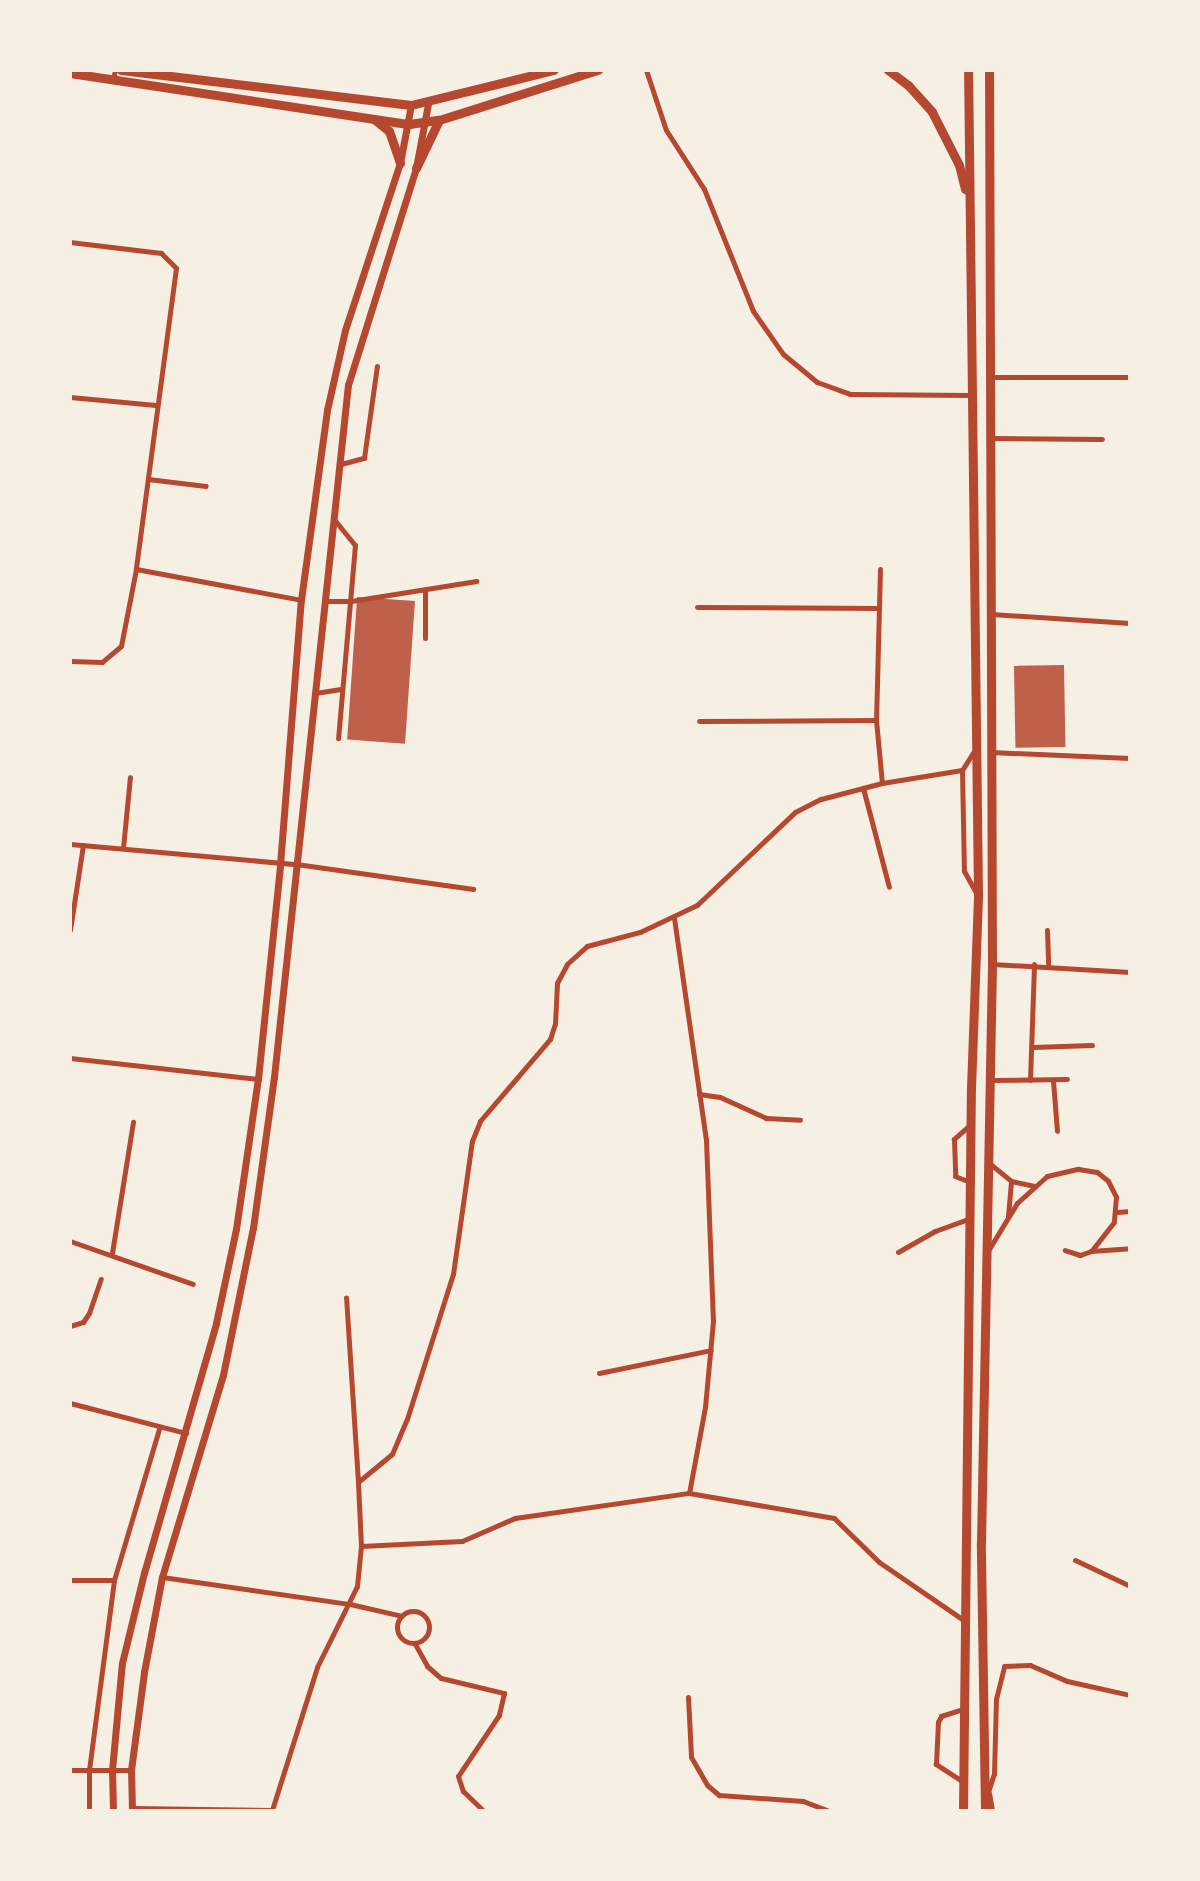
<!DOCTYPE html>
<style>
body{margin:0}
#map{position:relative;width:1200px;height:1881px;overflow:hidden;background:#f6efe4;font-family:Barlow,sans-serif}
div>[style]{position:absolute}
.building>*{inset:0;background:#bf614a;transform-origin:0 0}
.minor>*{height:5px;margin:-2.5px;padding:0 2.5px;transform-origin:2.5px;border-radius:2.5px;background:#b5482f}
.minor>.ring{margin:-2.5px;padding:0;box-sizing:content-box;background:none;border:5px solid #b5482f;border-radius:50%}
.tertiary>*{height:7px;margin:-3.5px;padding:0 3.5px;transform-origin:3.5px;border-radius:3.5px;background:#b5482f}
.trunk>*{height:9px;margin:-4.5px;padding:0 4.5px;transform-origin:4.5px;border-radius:4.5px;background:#b5482f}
span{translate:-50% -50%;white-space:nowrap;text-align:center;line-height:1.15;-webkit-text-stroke:5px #f6efe4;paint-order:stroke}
.frame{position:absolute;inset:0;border:72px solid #f6efe4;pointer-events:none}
</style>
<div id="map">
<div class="building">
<div style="left:415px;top:601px;width:143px;height:58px;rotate:94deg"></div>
<div style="left:1064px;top:665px;width:82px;height:50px;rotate:89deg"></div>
</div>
<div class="minor">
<div style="left:646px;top:70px;width:63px;rotate:71.6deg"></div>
<div style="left:666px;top:130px;width:70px;rotate:57.2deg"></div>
<div style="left:704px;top:189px;width:131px;rotate:68.1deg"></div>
<div style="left:753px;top:311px;width:52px;rotate:55.1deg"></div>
<div style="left:783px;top:354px;width:44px;rotate:39.5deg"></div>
<div style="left:817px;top:382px;width:35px;rotate:20deg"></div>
<div style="left:850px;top:394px;width:121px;rotate:0.5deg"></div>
<div style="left:113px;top:80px;width:10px;rotate:-79deg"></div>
<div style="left:70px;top:242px;width:92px;rotate:6.9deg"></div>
<div style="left:161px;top:253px;width:21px;rotate:45deg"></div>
<div style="left:176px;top:268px;width:304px;rotate:97.6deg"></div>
<div style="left:136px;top:569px;width:78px;rotate:101deg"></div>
<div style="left:121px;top:646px;width:25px;rotate:140deg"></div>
<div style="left:102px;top:662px;width:32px;rotate:-178deg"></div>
<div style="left:993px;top:377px;width:137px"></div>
<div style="left:70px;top:397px;width:86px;rotate:5.3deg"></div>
<div style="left:992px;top:438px;width:110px;rotate:0.5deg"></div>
<div style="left:341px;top:464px;width:24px;rotate:-15deg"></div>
<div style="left:364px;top:458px;width:93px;rotate:-82deg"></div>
<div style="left:148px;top:479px;width:58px;rotate:6.9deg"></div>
<div style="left:333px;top:518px;width:35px;rotate:51deg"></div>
<div style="left:355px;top:545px;width:194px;rotate:95deg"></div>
<div style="left:136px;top:569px;width:168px;rotate:10.6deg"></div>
<div style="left:880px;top:569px;width:151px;rotate:91.5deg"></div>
<div style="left:876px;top:720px;width:63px;rotate:84.6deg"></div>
<div style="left:324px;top:601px;width:27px"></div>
<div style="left:351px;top:601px;width:127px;rotate:-9.1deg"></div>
<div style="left:697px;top:607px;width:182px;rotate:0.3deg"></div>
<div style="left:991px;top:614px;width:139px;rotate:3.7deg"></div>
<div style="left:425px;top:638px;width:48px;rotate:-90deg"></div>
<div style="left:315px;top:693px;width:26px;rotate:-9deg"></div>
<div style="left:699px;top:721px;width:177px;rotate:-0.3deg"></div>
<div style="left:974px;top:751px;width:22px;rotate:122deg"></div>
<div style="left:962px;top:770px;width:101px;rotate:88.9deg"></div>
<div style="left:964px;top:871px;width:26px;rotate:61deg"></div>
<div style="left:990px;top:752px;width:140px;rotate:2.5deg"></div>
<div style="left:863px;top:788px;width:102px;rotate:75.3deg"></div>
<div style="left:70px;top:844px;width:227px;rotate:5.1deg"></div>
<div style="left:296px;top:864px;width:179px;rotate:8deg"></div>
<div style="left:123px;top:848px;width:71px;rotate:-84.4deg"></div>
<div style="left:674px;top:918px;width:224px;rotate:81.8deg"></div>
<div style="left:706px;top:1140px;width:181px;rotate:87.8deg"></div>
<div style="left:713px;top:1321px;width:86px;rotate:95.3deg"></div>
<div style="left:705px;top:1407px;width:87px;rotate:100.5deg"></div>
<div style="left:70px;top:930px;width:86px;rotate:-81.3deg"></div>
<div style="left:1047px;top:930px;width:37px;rotate:88deg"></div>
<div style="left:992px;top:964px;width:138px;rotate:3.3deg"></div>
<div style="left:1033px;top:1047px;width:59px;rotate:-1.9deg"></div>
<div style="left:70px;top:1058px;width:189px;rotate:6.4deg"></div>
<div style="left:990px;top:1080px;width:77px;rotate:-0.7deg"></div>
<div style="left:1030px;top:1080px;width:116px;rotate:-88deg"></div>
<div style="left:1053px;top:1081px;width:50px;rotate:85.4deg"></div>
<div style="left:699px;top:1094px;width:21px;rotate:8deg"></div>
<div style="left:720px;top:1097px;width:51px;rotate:24.5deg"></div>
<div style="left:766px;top:1118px;width:34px;rotate:3deg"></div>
<div style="left:971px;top:1124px;width:23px;rotate:139deg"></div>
<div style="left:954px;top:1139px;width:37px;rotate:88deg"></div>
<div style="left:955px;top:1176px;width:18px;rotate:22deg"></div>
<div style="left:989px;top:1163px;width:28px;rotate:39deg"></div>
<div style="left:1011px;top:1181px;width:24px;rotate:12deg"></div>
<div style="left:1117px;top:1212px;width:13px;rotate:-4deg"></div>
<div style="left:1008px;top:1216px;width:35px;rotate:-85deg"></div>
<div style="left:70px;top:1241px;width:130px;rotate:19.3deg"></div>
<div style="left:989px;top:1249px;width:54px;rotate:-58.7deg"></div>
<div style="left:1017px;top:1203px;width:40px;rotate:-42deg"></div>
<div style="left:1047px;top:1176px;width:32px;rotate:-13deg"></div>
<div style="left:1078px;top:1169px;width:19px;rotate:9deg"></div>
<div style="left:1097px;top:1172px;width:14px;rotate:39deg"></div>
<div style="left:1108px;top:1181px;width:18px;rotate:63deg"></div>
<div style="left:1116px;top:1197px;width:25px;rotate:95deg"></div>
<div style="left:1114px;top:1222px;width:37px;rotate:128deg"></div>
<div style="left:1091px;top:1251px;width:12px;rotate:160deg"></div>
<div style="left:1080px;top:1255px;width:16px;rotate:-162deg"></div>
<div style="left:1091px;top:1251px;width:39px;rotate:-4deg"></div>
<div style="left:898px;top:1252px;width:43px;rotate:-29.6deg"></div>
<div style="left:935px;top:1231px;width:37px;rotate:-20deg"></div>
<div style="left:112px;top:1253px;width:133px;rotate:-80.9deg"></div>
<div style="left:70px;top:1326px;width:14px;rotate:-17deg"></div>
<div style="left:83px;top:1322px;width:11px;rotate:-56deg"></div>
<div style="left:89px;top:1313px;width:36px;rotate:-71deg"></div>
<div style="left:599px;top:1373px;width:114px;rotate:-11.6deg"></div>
<div style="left:70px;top:1403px;width:120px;rotate:14.5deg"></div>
<div style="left:358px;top:1482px;width:44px;rotate:-39.5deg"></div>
<div style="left:392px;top:1454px;width:38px;rotate:-67deg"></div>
<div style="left:407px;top:1419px;width:152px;rotate:-72.4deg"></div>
<div style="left:453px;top:1274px;width:134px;rotate:-81.9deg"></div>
<div style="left:472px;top:1141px;width:22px;rotate:-68deg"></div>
<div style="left:480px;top:1121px;width:108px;rotate:-49.5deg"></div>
<div style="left:550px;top:1039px;width:16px;rotate:-72deg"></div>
<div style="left:555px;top:1024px;width:41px;rotate:-87.2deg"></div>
<div style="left:557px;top:983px;width:21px;rotate:-62deg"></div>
<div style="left:567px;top:964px;width:27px;rotate:-42deg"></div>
<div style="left:587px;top:946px;width:55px;rotate:-14.8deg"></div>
<div style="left:640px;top:932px;width:63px;rotate:-25.3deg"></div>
<div style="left:697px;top:905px;width:135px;rotate:-43.5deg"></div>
<div style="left:795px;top:812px;width:29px;rotate:-27deg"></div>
<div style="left:821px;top:799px;width:63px;rotate:-14.7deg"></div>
<div style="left:882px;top:783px;width:81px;rotate:-9.2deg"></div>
<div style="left:361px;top:1546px;width:101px;rotate:-2.8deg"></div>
<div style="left:462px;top:1541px;width:58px;rotate:-23.5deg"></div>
<div style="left:515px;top:1518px;width:176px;rotate:-8.2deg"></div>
<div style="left:689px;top:1493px;width:147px;rotate:9.8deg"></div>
<div style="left:834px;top:1518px;width:63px;rotate:44.4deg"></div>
<div style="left:879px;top:1562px;width:104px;rotate:34.5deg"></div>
<div style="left:1075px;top:1560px;width:61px;rotate:25.3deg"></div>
<div style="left:162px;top:1577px;width:190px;rotate:8.2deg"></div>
<div style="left:350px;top:1604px;width:53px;rotate:13deg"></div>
<div style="left:70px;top:1580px;width:44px"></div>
<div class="ring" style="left:397px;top:1611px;width:27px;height:27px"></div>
<div style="left:415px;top:1644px;width:25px;rotate:61deg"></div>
<div style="left:427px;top:1666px;width:18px;rotate:41deg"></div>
<div style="left:441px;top:1678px;width:65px;rotate:13.4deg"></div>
<div style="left:504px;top:1693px;width:23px;rotate:103deg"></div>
<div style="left:499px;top:1715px;width:73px;rotate:123.9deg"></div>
<div style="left:458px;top:1776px;width:16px;rotate:72deg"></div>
<div style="left:463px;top:1791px;width:28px;rotate:44deg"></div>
<div style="left:688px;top:1697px;width:60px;rotate:87.1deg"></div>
<div style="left:691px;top:1757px;width:32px;rotate:60deg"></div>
<div style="left:707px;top:1785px;width:16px;rotate:40deg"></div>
<div style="left:719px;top:1795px;width:84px;rotate:4.1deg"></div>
<div style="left:803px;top:1801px;width:26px;rotate:21deg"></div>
<div style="left:70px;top:1770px;width:61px"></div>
<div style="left:965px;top:1783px;width:35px;rotate:-147deg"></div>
<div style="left:936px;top:1764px;width:42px;rotate:-87.3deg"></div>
<div style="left:938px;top:1722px;width:7px;rotate:-63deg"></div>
<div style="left:941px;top:1716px;width:25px;rotate:-18deg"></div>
<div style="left:989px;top:1793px;width:17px;rotate:80deg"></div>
<div style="left:986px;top:1798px;width:25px;rotate:-72deg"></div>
<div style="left:994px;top:1774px;width:75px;rotate:-88.5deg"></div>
<div style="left:996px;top:1699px;width:34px;rotate:-76deg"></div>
<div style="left:1004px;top:1666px;width:26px;rotate:-2deg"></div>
<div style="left:1030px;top:1665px;width:40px;rotate:23.4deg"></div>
<div style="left:1067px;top:1681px;width:65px;rotate:12.5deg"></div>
<div style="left:132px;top:1808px;width:140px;rotate:0.8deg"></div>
<div style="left:89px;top:1810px;width:40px;rotate:-90deg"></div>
<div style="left:89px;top:1770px;width:192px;rotate:-82.5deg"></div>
<div style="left:114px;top:1580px;width:158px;rotate:-73.4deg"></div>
<div style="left:272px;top:1810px;width:150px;rotate:-72.5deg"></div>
<div style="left:317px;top:1667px;width:90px;rotate:-63.7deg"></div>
<div style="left:357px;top:1586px;width:40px;rotate:-84.3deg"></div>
<div style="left:361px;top:1546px;width:64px;rotate:-92.7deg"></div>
<div style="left:358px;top:1482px;width:185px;rotate:-93.7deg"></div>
</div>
<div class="tertiary">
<div style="left:113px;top:1810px;width:40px;rotate:-91.4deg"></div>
<div style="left:112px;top:1770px;width:107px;rotate:-84.7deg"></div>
<div style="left:122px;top:1663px;width:93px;rotate:-76.3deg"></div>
<div style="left:144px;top:1573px;width:260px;rotate:-73.9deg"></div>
<div style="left:216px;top:1323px;width:96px;rotate:-78deg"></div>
<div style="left:236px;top:1229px;width:152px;rotate:-81.7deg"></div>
<div style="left:258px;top:1079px;width:215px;rotate:-84.1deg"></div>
<div style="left:280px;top:865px;width:266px;rotate:-85.5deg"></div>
<div style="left:301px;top:600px;width:192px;rotate:-82.2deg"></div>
<div style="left:327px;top:410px;width:82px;rotate:-77.3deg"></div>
<div style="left:345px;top:330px;width:176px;rotate:-71.8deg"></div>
<div style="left:400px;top:163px;width:59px;rotate:-79.3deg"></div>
<div style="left:132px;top:1810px;width:40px;rotate:-91.4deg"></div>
<div style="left:131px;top:1770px;width:99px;rotate:-82.4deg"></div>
<div style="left:144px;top:1672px;width:97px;rotate:-79.3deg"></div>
<div style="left:162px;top:1577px;width:211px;rotate:-73.2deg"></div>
<div style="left:223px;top:1375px;width:150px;rotate:-78.5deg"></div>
<div style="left:253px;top:1228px;width:152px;rotate:-82.1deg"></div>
<div style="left:274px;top:1077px;width:696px;rotate:-83.9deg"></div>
<div style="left:348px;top:385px;width:227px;rotate:-72.6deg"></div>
<div style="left:416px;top:168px;width:65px;rotate:-79.4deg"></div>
</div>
<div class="trunk">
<div style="left:121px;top:70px;width:292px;rotate:6.9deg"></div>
<div style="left:411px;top:105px;width:147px;rotate:-13.8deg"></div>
<div style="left:888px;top:70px;width:25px;rotate:37deg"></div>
<div style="left:908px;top:85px;width:36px;rotate:48deg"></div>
<div style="left:932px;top:112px;width:59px;rotate:63deg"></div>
<div style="left:959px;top:165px;width:25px;rotate:76deg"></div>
<div style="left:70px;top:73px;width:343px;rotate:8.6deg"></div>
<div style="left:409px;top:124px;width:30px;rotate:-8deg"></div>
<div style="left:439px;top:120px;width:167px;rotate:-17.5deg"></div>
<div style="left:374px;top:119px;width:19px;rotate:39deg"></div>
<div style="left:389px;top:131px;width:34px;rotate:71deg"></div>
<div style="left:416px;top:168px;width:53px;rotate:-64.4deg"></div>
<div style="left:963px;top:1810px;width:722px;rotate:-89.37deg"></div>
<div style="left:971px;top:1088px;width:193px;rotate:-87.9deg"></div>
<div style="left:978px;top:895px;width:825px;rotate:-90.69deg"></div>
<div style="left:985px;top:1810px;width:267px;rotate:-90.9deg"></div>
<div style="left:981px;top:1543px;width:579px;rotate:-88.91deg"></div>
<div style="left:992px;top:964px;width:894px;rotate:-90.19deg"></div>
</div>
<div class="frame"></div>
</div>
